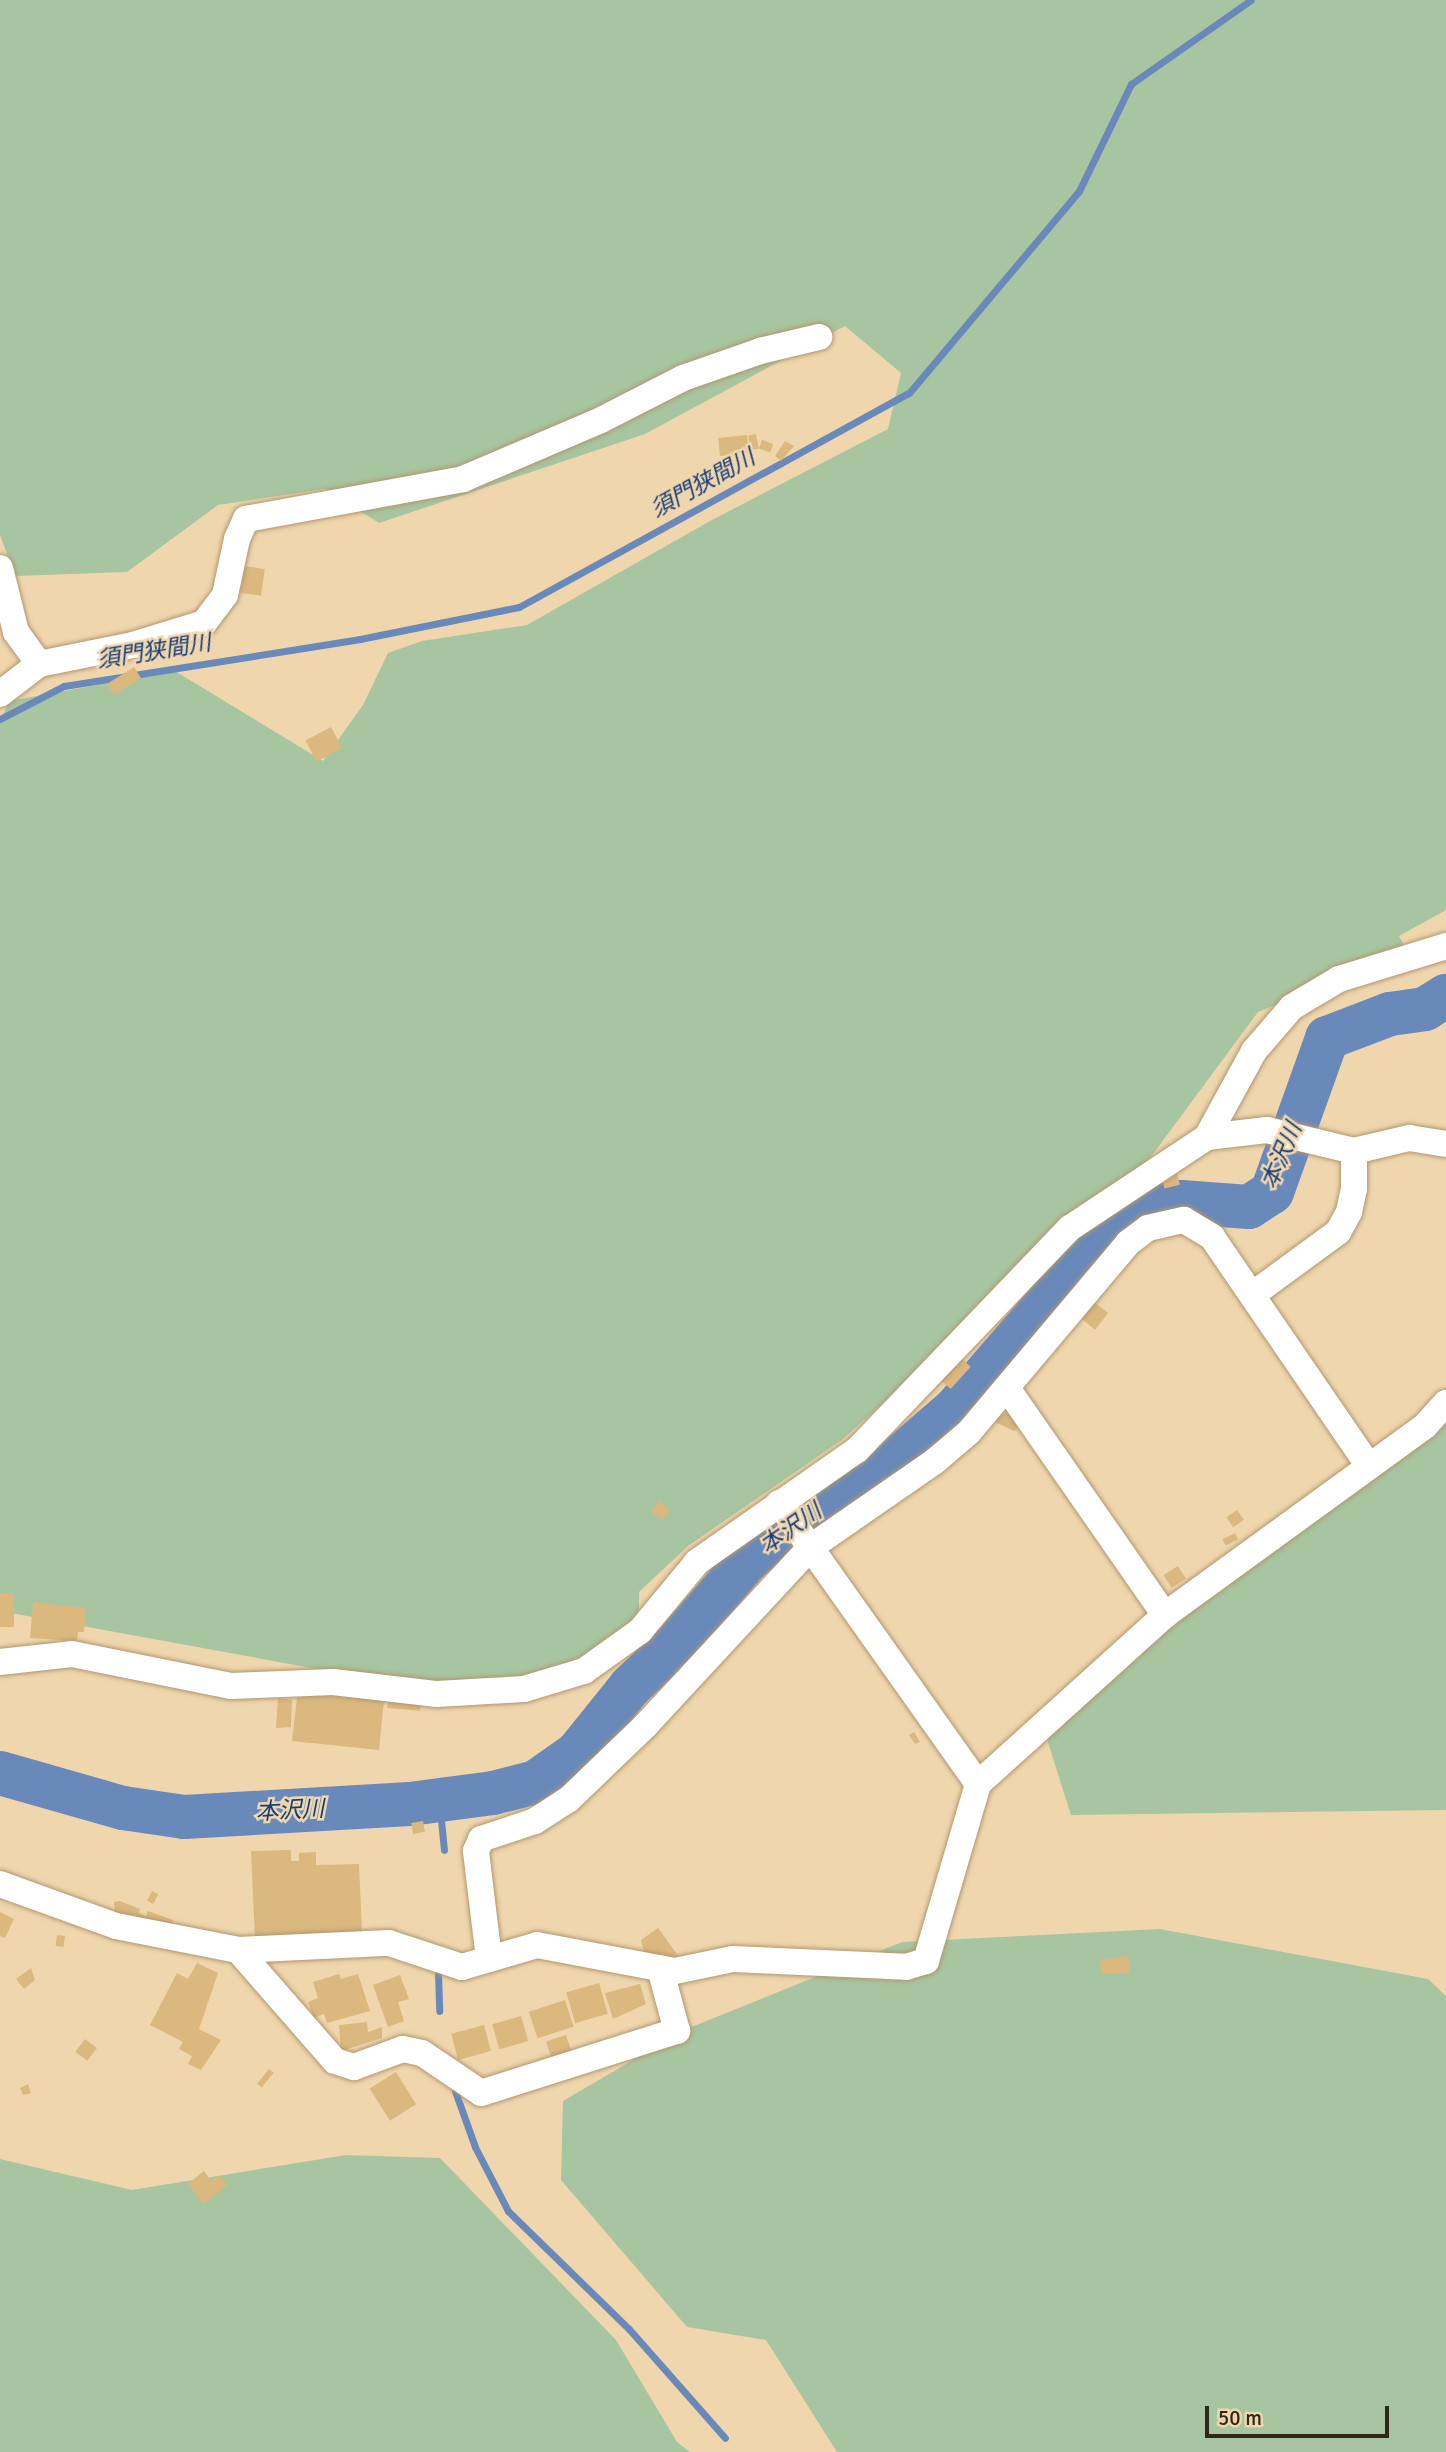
<!DOCTYPE html>
<meta charset="utf-8">
<style>
body{margin:0}
#map{position:relative;width:1446px;height:2452px;overflow:hidden;background:#f0d6ad;font-family:Signika,"Noto Sans JP",sans-serif}
div>[style]{position:absolute}
.green>*{inset:0;background:#a7c5a0}
.stream>*{height:7px;margin:-3.5px;padding:0 3.5px;transform-origin:3.5px;border-radius:3.5px;background:#6989bb}
.river>*{height:44px;margin:-22px;padding:0 22px;transform-origin:22px;border-radius:22px;background:#6989bb}
.building>*{inset:0;background:#dbb87e;transform-origin:0 0}
.roads{filter:drop-shadow(0 0 2px #b09770) drop-shadow(0 0 2px #b09770)}
.minor>*{height:26px;margin:-13px;padding:0 13px;transform-origin:13px;border-radius:13px;background:#fff}
span{translate:-50% -50%;white-space:nowrap;text-align:center;line-height:1.15;-webkit-text-stroke:5px #f0d6ad;paint-order:stroke}
.water-label{font-size:23px;color:#163d7b;font-style:italic}
.scale{position:absolute;left:1205px;top:2406px;width:184px;height:32px;box-sizing:border-box;border:4px solid #312717;border-top:0;padding-left:9px;font-size:21px;line-height:24px;white-space:nowrap;color:#312717;-webkit-text-stroke:5px #f0d6ad;paint-order:stroke}
</style>
<div id="map">
<div class="green">
<div style="clip-path:polygon(0 0,1446px 0,1446px 910px,1399px 936px,1408px 953px,1258px 1012px,1153px 1154px,1105px 1203px,843px 1439px,688px 1546px,639px 1592px,639px 1636px,584px 1676px,443px 1692px,0 1611px,0 722px,9px 701px,175px 671px,323px 761px,363px 705px,388px 653px,422px 641px,527px 625px,710px 521px,888px 429px,901px 373px,845px 326px,645px 434px,379px 523px,325px 489px,218px 505px,127px 572px,15px 576px,0 535px)"></div>
<div style="clip-path:polygon(1446px 1408px,1446px 1810px,1071px 1815px,1045px 1733px,1139px 1637px)"></div>
<div style="clip-path:polygon(1160px 1929px,1428px 1979px,1446px 1996px,1446px 2452px,837px 2452px,766px 2340px,687px 2327px,561px 2180px,563px 2101px,684px 2030px,902px 1942px)"></div>
<div style="clip-path:polygon(346px 2155px,440px 2158px,616px 2340px,677px 2442px,690px 2452px,0 2452px,0 2159px,132px 2190px)"></div>
</div>
<div class="stream">
<div style="left:0;top:719px;width:72px;rotate:-27.3deg"></div>
<div style="left:64px;top:686px;width:300px;rotate:-9deg"></div>
<div style="left:360px;top:639px;width:162px;rotate:-11.4deg"></div>
<div style="left:519px;top:607px;width:445px;rotate:-28.8deg"></div>
<div style="left:909px;top:393px;width:264px;rotate:-49.9deg"></div>
<div style="left:1079px;top:191px;width:119px;rotate:-64.1deg"></div>
<div style="left:1131px;top:84px;width:146px;rotate:-35deg"></div>
<div style="left:439px;top:1800px;width:50px;rotate:84.3deg"></div>
<div style="left:438px;top:1974px;width:37px;rotate:88deg"></div>
<div style="left:455px;top:2091px;width:59px;rotate:70.3deg"></div>
<div style="left:475px;top:2147px;width:72px;rotate:62.7deg"></div>
<div style="left:508px;top:2211px;width:169px;rotate:44.3deg"></div>
<div style="left:629px;top:2329px;width:145px;rotate:48.6deg"></div>
</div>
<div class="river">
<div style="left:0;top:1773px;width:128px;rotate:15.9deg"></div>
<div style="left:123px;top:1808px;width:62px;rotate:8.4deg"></div>
<div style="left:184px;top:1817px;width:226px;rotate:-3.3deg"></div>
<div style="left:410px;top:1804px;width:84px;rotate:-7.5deg"></div>
<div style="left:493px;top:1793px;width:44px;rotate:-14.3deg"></div>
<div style="left:536px;top:1782px;width:50px;rotate:-35.3deg"></div>
<div style="left:577px;top:1753px;width:85px;rotate:-51.2deg"></div>
<div style="left:630px;top:1687px;width:66px;rotate:-43.8deg"></div>
<div style="left:678px;top:1641px;width:106px;rotate:-49.2deg"></div>
<div style="left:747px;top:1561px;width:42px;rotate:-40.2deg"></div>
<div style="left:779px;top:1534px;width:138px;rotate:-32.3deg"></div>
<div style="left:896px;top:1460px;width:79px;rotate:-40.9deg"></div>
<div style="left:956px;top:1408px;width:239px;rotate:-49.2deg"></div>
<div style="left:1112px;top:1227px;width:40px;rotate:-28deg"></div>
<div style="left:1147px;top:1208px;width:35px;rotate:-10deg"></div>
<div style="left:1181px;top:1202px;width:68px;rotate:4.2deg"></div>
<div style="left:1249px;top:1207px;width:27px;rotate:-33deg"></div>
<div style="left:1272px;top:1192px;width:164px;rotate:-70.3deg"></div>
<div style="left:1327px;top:1038px;width:67px;rotate:-20.9deg"></div>
<div style="left:1390px;top:1014px;width:35px;rotate:-8deg"></div>
<div style="left:1425px;top:1009px;width:25px;rotate:-32deg"></div>
</div>
<div class="building">
<div style="left:756px;top:434px;width:15px;height:8px;rotate:79deg"></div>
<div style="left:747px;top:435px;width:18px;height:29px;rotate:84deg"></div>
<div style="left:762px;top:440px;width:12px;height:9px;rotate:20deg"></div>
<div style="clip-path:polygon(785px 441px,794px 446px,781px 461px,775px 456px)"></div>
<div style="left:244px;top:566px;width:21px;height:27px;rotate:8deg"></div>
<div style="left:134px;top:667px;width:13px;height:32px;rotate:58deg"></div>
<div style="left:331px;top:727px;width:24px;height:29px;rotate:62deg"></div>
<div style="left:1177px;top:1173px;width:12px;height:16px;rotate:76deg"></div>
<div style="left:1094px;top:1302px;width:18px;height:21px;rotate:38deg"></div>
<div style="left:961px;top:1358px;width:13px;height:30px;rotate:42deg"></div>
<div style="clip-path:polygon(1013px 1413px,1021px 1426px,1014px 1431px,995px 1422px,1003px 1414px)"></div>
<div style="left:659px;top:1501px;width:14px;height:13px;rotate:39deg"></div>
<div style="left:1237px;top:1510px;width:12px;height:13px;rotate:55deg"></div>
<div style="left:1235px;top:1533px;width:7px;height:14px;rotate:63deg"></div>
<div style="left:1178px;top:1566px;width:15px;height:17px;rotate:58deg"></div>
<div style="left:0;top:1593px;width:14px;height:34px"></div>
<div style="clip-path:polygon(33px 1602px,86px 1608px,84px 1632px,78px 1632px,77px 1641px,30px 1638px)"></div>
<div style="clip-path:polygon(324px 1694px,384px 1700px,379px 1750px,292px 1741px,297px 1698px)"></div>
<div style="clip-path:polygon(278px 1698px,292px 1700px,291px 1727px,276px 1728px)"></div>
<div style="left:388px;top:1699px;width:33px;height:9px;rotate:5deg"></div>
<div style="clip-path:polygon(914px 1732px,920px 1742px,915px 1744px,909px 1735px)"></div>
<div style="left:423px;top:1821px;width:11px;height:12px;rotate:80deg"></div>
<div style="clip-path:polygon(291px 1850px,291px 1861px,299px 1861px,299px 1853px,316px 1852px,316px 1865px,359px 1864px,362px 1932px,255px 1939px,251px 1851px)"></div>
<div style="left:152px;top:1891px;width:7px;height:11px;rotate:27deg"></div>
<div style="clip-path:polygon(120px 1901px,140px 1909px,139px 1913px,146px 1916px,148px 1911px,173px 1920px,169px 1933px,115px 1914px,114px 1902px)"></div>
<div style="clip-path:polygon(0 1912px,14px 1919px,5px 1938px,0 1936px)"></div>
<div style="clip-path:polygon(658px 1928px,680px 1958px,645px 1957px,641px 1940px)"></div>
<div style="left:57px;top:1935px;width:8px;height:11px;rotate:7deg"></div>
<div style="clip-path:polygon(1128px 1956px,1130px 1973px,1101px 1974px,1100px 1960px)"></div>
<div style="clip-path:polygon(197px 1963px,218px 1973px,199px 2029px,221px 2040px,201px 2070px,188px 2064px,192px 2056px,179px 2049px,183px 2042px,150px 2025px,177px 1973px,188px 1979px)"></div>
<div style="clip-path:polygon(31px 1968px,35px 1980px,24px 1989px,16px 1979px)"></div>
<div style="clip-path:polygon(339px 1974px,341px 1979px,358px 1974px,370px 2011px,327px 2023px,324px 2014px,314px 2018px,308px 2002px,318px 1998px,313px 1982px)"></div>
<div style="clip-path:polygon(400px 1975px,409px 1999px,398px 2002px,404px 2021px,388px 2027px,373px 1985px)"></div>
<div style="left:599px;top:1983px;width:32px;height:34px;rotate:74deg"></div>
<div style="clip-path:polygon(640px 1984px,646px 2004px,613px 2019px,605px 1993px)"></div>
<div style="left:565px;top:2000px;width:28px;height:38px;rotate:72deg"></div>
<div style="left:521px;top:2016px;width:26px;height:30px;rotate:74deg"></div>
<div style="clip-path:polygon(367px 2022px,368px 2032px,382px 2027px,382px 2038px,341px 2051px,339px 2025px)"></div>
<div style="left:484px;top:2025px;width:27px;height:34px;rotate:75deg"></div>
<div style="left:566px;top:2035px;width:20px;height:21px;rotate:72deg"></div>
<div style="left:85px;top:2039px;width:15px;height:16px;rotate:37deg"></div>
<div style="left:269px;top:2069px;width:6px;height:19px;rotate:39deg"></div>
<div style="left:396px;top:2072px;width:38px;height:31px;rotate:58deg"></div>
<div style="clip-path:polygon(28px 2084px,31px 2093px,23px 2095px,20px 2088px)"></div>
<div style="clip-path:polygon(204px 2171px,211px 2181px,219px 2175px,227px 2185px,203px 2204px,188px 2184px)"></div>
</div>
<div class="roads">
<div class="minor">
<div style="left:0;top:568px;width:66px;rotate:76deg"></div>
<div style="left:16px;top:632px;width:39px;rotate:54deg"></div>
<div style="left:0;top:694px;width:49px;rotate:-37.6deg"></div>
<div style="left:39px;top:664px;width:96px;rotate:-11.4deg"></div>
<div style="left:133px;top:645px;width:74px;rotate:-17.2deg"></div>
<div style="left:204px;top:623px;width:35px;rotate:-53deg"></div>
<div style="left:225px;top:595px;width:57px;rotate:-77.9deg"></div>
<div style="left:237px;top:539px;width:22px;rotate:-66deg"></div>
<div style="left:246px;top:519px;width:221px;rotate:-10.4deg"></div>
<div style="left:463px;top:479px;width:150px;rotate:-23.1deg"></div>
<div style="left:601px;top:420px;width:92px;rotate:-27.1deg"></div>
<div style="left:683px;top:378px;width:82px;rotate:-19.3deg"></div>
<div style="left:760px;top:351px;width:61px;rotate:-13.3deg"></div>
<div style="left:1207px;top:1137px;width:98px;rotate:-61.3deg"></div>
<div style="left:1254px;top:1051px;width:58px;rotate:-49.2deg"></div>
<div style="left:1292px;top:1007px;width:55px;rotate:-30.8deg"></div>
<div style="left:1339px;top:979px;width:112px;rotate:-17.1deg"></div>
<div style="left:1252px;top:1295px;width:107px;rotate:-36.2deg"></div>
<div style="left:1338px;top:1232px;width:23px;rotate:-61deg"></div>
<div style="left:1349px;top:1212px;width:24px;rotate:-78deg"></div>
<div style="left:1354px;top:1189px;width:38px;rotate:-90deg"></div>
<div style="left:1007px;top:1388px;width:277px;rotate:55.2deg"></div>
<div style="left:779px;top:1503px;width:344px;rotate:54.7deg"></div>
<div style="left:0;top:1662px;width:72px;rotate:-6.3deg"></div>
<div style="left:72px;top:1654px;width:162px;rotate:11.4deg"></div>
<div style="left:231px;top:1686px;width:102px;rotate:-2.2deg"></div>
<div style="left:333px;top:1682px;width:105px;rotate:6.6deg"></div>
<div style="left:437px;top:1694px;width:87px;rotate:-3.3deg"></div>
<div style="left:524px;top:1689px;width:63px;rotate:-16.7deg"></div>
<div style="left:584px;top:1671px;width:69px;rotate:-35.5deg"></div>
<div style="left:640px;top:1631px;width:89px;rotate:-50.4deg"></div>
<div style="left:697px;top:1562px;width:195px;rotate:-35deg"></div>
<div style="left:857px;top:1450px;width:308px;rotate:-46.2deg"></div>
<div style="left:1070px;top:1228px;width:164px;rotate:-33.6deg"></div>
<div style="left:1207px;top:1137px;width:60px;rotate:-6.7deg"></div>
<div style="left:1267px;top:1130px;width:89px;rotate:13.6deg"></div>
<div style="left:1354px;top:1151px;width:57px;rotate:-13.3deg"></div>
<div style="left:1409px;top:1138px;width:37px;rotate:9deg"></div>
<div style="left:0;top:1884px;width:123px;rotate:19.9deg"></div>
<div style="left:116px;top:1926px;width:124px;rotate:11.1deg"></div>
<div style="left:238px;top:1950px;width:151px;rotate:-2.7deg"></div>
<div style="left:389px;top:1943px;width:77px;rotate:18.2deg"></div>
<div style="left:462px;top:1967px;width:78px;rotate:-16.3deg"></div>
<div style="left:537px;top:1945px;width:140px;rotate:10.7deg"></div>
<div style="left:675px;top:1971px;width:59px;rotate:-11.7deg"></div>
<div style="left:733px;top:1959px;width:173px;rotate:2.6deg"></div>
<div style="left:906px;top:1967px;width:21px;rotate:-17deg"></div>
<div style="left:926px;top:1961px;width:184px;rotate:-73.6deg"></div>
<div style="left:978px;top:1784px;width:252px;rotate:-42.1deg"></div>
<div style="left:1165px;top:1615px;width:321px;rotate:-36deg"></div>
<div style="left:1425px;top:1426px;width:31px;rotate:-48deg"></div>
<div style="left:238px;top:1950px;width:147px;rotate:48.9deg"></div>
<div style="left:335px;top:2061px;width:20px;rotate:18deg"></div>
<div style="left:354px;top:2067px;width:52px;rotate:-20.2deg"></div>
<div style="left:403px;top:2049px;width:19px;rotate:12deg"></div>
<div style="left:422px;top:2053px;width:71px;rotate:34.1deg"></div>
<div style="left:481px;top:2093px;width:206px;rotate:-17.6deg"></div>
<div style="left:677px;top:2031px;width:65px;rotate:-105.1deg"></div>
<div style="left:489px;top:1959px;width:109px;rotate:-96.9deg"></div>
<div style="left:476px;top:1851px;width:13px;rotate:-67deg"></div>
<div style="left:481px;top:1839px;width:57px;rotate:-18.4deg"></div>
<div style="left:535px;top:1821px;width:40px;rotate:-32.9deg"></div>
<div style="left:569px;top:1799px;width:107px;rotate:-43.9deg"></div>
<div style="left:646px;top:1725px;width:243px;rotate:-47.2deg"></div>
<div style="left:811px;top:1547px;width:151px;rotate:-34.7deg"></div>
<div style="left:935px;top:1461px;width:45px;rotate:-40.5deg"></div>
<div style="left:969px;top:1432px;width:247px;rotate:-49.9deg"></div>
<div style="left:1128px;top:1243px;width:25px;rotate:-37deg"></div>
<div style="left:1148px;top:1228px;width:37px;rotate:-13deg"></div>
<div style="left:1184px;top:1220px;width:33px;rotate:31deg"></div>
<div style="left:1212px;top:1237px;width:278px;rotate:55.6deg"></div>
</div>
</div>
<div class="water-label">
<span style="left:703px;top:484px;rotate:-29deg">須門狭間川</span>
<span style="left:154px;top:652px;rotate:-9deg">須門狭間川</span>
<span style="left:1282px;top:1156px;rotate:-67deg">本沢川</span>
<span style="left:791px;top:1529px;rotate:-35deg">本沢川</span>
<span style="left:290px;top:1811px;rotate:-3deg">本沢川</span>
</div>
<div class="scale">50 m</div>
</div>
